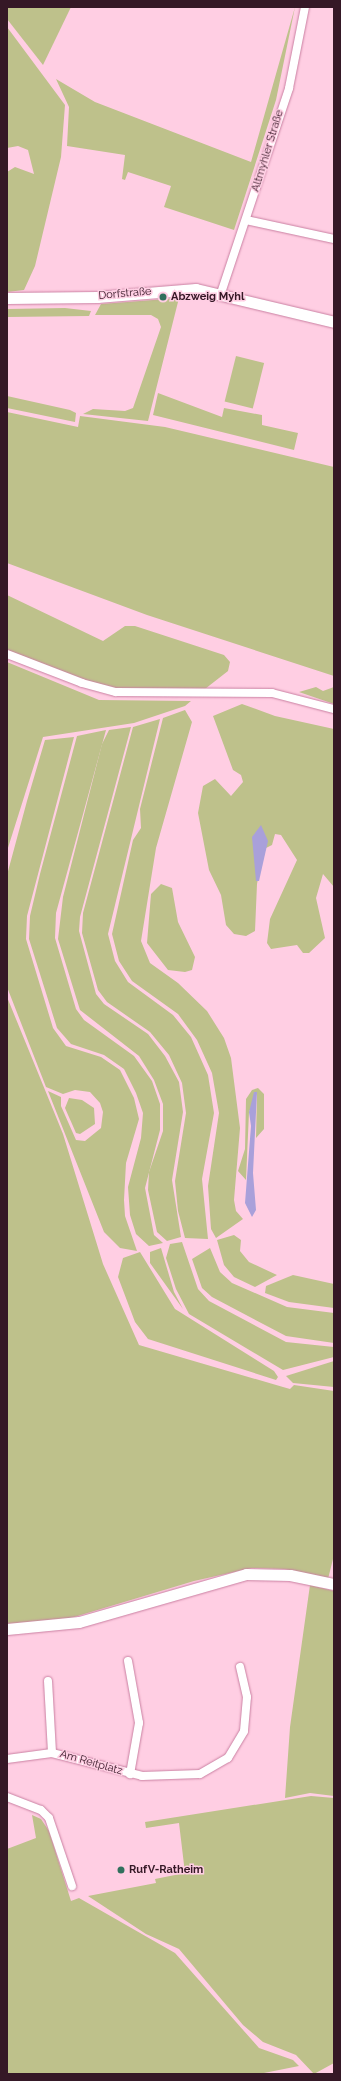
<!DOCTYPE html>
<meta charset="utf-8">
<style>
body{margin:0}
#map{position:relative;width:341px;height:2081px;overflow:hidden;background:#ffcee3;font-family:Raleway,sans-serif}
div>[style]{position:absolute}
.green>*{inset:0;background:#bec18b;transform-origin:0 0}
.water>*{inset:0;background:#a9a0da}
.roads{filter:drop-shadow(0 0 1px #ca80a2) drop-shadow(0 0 1px #ca80a2)}
.minor>*{height:8px;margin:-4px;padding:0 4px;transform-origin:4px;border-radius:4px;background:#fff}
.major>*{height:11px;margin:-5.5px;padding:0 5.5px;transform-origin:5.5px;border-radius:5.5px;background:#fff}
.dots>*{width:11px;height:11px;translate:-50% -50%;box-sizing:border-box;border:2px solid #ffcee3;border-radius:50%}
span{translate:-50% -50%;white-space:nowrap;text-align:center;line-height:1.15;-webkit-text-stroke:3px #ffcee3;paint-order:stroke}
.street-label{font-size:11px;color:#351826}
.poi-label{font-size:11px;color:#351826;font-weight:700}
.left{translate:0 -50%;text-align:left}
.frame{position:absolute;inset:0;border:8px solid #351826;pointer-events:none}
</style>
<div id="map">
<div class="green">
<div style="clip-path:polygon(7px 7px,71px 7px,43px 65px,7px 19px)"></div>
<div style="clip-path:polygon(295px 7px,276px 100px,234px 230px,164px 207px,171px 186px,128px 172px,125px 180px,122px 179px,125px 155px,67px 146px,69px 107px,56px 79px,95px 102px,251px 162px)"></div>
<div style="clip-path:polygon(7px 27px,65px 105px,61px 157px,35px 266px,24px 290px,7px 292px,7px 172px,15px 167px,34px 174px,28px 150px,18px 146px,7px 148px)"></div>
<div style="clip-path:polygon(179px 298px,148px 421px,83px 414px,93px 409px,125px 411px,133px 408px,161px 327px,158px 319px,151px 315px,95px 315px,101px 304px)"></div>
<div style="clip-path:polygon(65px 308px,91px 311px,89px 316px,7px 317px,7px 309px)"></div>
<div style="left:236px;top:356px;width:29px;height:47px;rotate:14deg"></div>
<div style="clip-path:polygon(158px 393px,222px 417px,224px 408px,262px 415px,262px 425px,298px 433px,294px 450px,153px 415px)"></div>
<div style="clip-path:polygon(7px 396px,70px 410px,76px 413px,75px 422px,7px 408px)"></div>
<div style="clip-path:polygon(7px 412px,78px 427px,80px 416px,165px 427px,334px 467px,334px 676px,147px 615px,7px 563px)"></div>
<div style="clip-path:polygon(7px 595px,103px 641px,125px 626px,135px 626px,224px 655px,230px 662px,228px 671px,196px 696px,117px 695px,7px 655px)"></div>
<div style="clip-path:polygon(7px 662px,99px 700px,191px 701px,185px 706px,134px 723px,43px 737px,7px 851px)"></div>
<div style="clip-path:polygon(316px 687px,323px 691px,334px 687px,334px 704px,299px 692px)"></div>
<div style="clip-path:polygon(242px 704px,275px 716px,334px 729px,334px 887px,323px 874px,316px 898px,325px 938px,309px 953px,303px 953px,297px 945px,271px 949px,267px 943px,270px 919px,297px 860px,281px 835px,275px 834px,272px 845px,264px 849px,257px 884px,255px 931px,246px 936px,234px 934px,226px 925px,221px 895px,209px 870px,198px 813px,203px 786px,215px 779px,231px 796px,243px 782px,241px 775px,233px 770px,213px 716px)"></div>
<div style="clip-path:polygon(185px 710px,192px 722px,156px 848px,141px 941px,150px 963px,178px 983px,207px 1011px,224px 1038px,231px 1058px,240px 1128px,234px 1200px,236px 1211px,243px 1219px,216px 1238px,211px 1229px,208px 1186px,219px 1113px,212px 1073px,197px 1040px,178px 1014px,132px 981px,119px 961px,112px 934px,133px 840px,141px 828px,140px 809px,163px 718px)"></div>
<div style="clip-path:polygon(160px 719px,108px 934px,115px 961px,128px 982px,173px 1015px,191px 1037px,208px 1075px,214px 1113px,202px 1179px,208px 1239px,185px 1238px,178px 1211px,175px 1181px,186px 1113px,182px 1083px,169px 1055px,150px 1032px,107px 1002px,98px 990px,82px 933px,83px 913px,133px 727px)"></div>
<div style="clip-path:polygon(131px 727px,80px 917px,79px 931px,96px 994px,104px 1004px,148px 1034px,165px 1056px,179px 1082px,183px 1112px,172px 1180px,181px 1237px,167px 1241px,157px 1232px,148px 1190px,149px 1172px,163px 1131px,163px 1104px,154px 1080px,139px 1056px,80px 1010px,58px 939px,63px 897px,102px 744px,109px 730px)"></div>
<div style="clip-path:polygon(106px 730px,56px 913px,55px 938px,76px 1009px,84px 1020px,134px 1056px,152px 1081px,160px 1104px,160px 1130px,145px 1188px,154px 1235px,163px 1243px,149px 1246px,136px 1234px,130px 1215px,128px 1187px,141px 1138px,143px 1113px,136px 1093px,124px 1069px,104px 1055px,71px 1044px,57px 1028px,29px 939px,30px 916px,40px 874px,77px 736px)"></div>
<div style="clip-path:polygon(74px 737px,27px 916px,26px 939px,53px 1028px,66px 1046px,101px 1057px,120px 1070px,134px 1098px,139px 1119px,126px 1163px,124px 1200px,125px 1216px,137px 1251px,120px 1248px,104px 1232px,48px 1091px,61px 1097px,61px 1106px,76px 1140px,85px 1141px,101px 1128px,103px 1112px,100px 1103px,90px 1092px,75px 1090px,63px 1094px,46px 1087px,7px 987px,7px 875px,27px 801px,45px 740px)"></div>
<div style="clip-path:polygon(161px 884px,172px 888px,178px 922px,195px 957px,192px 970px,185px 972px,168px 970px,147px 943px,151px 894px)"></div>
<div style="clip-path:polygon(7px 997px,63px 1134px,103px 1264px,139px 1345px,283px 1387px,290px 1389px,294px 1385px,334px 1391px,334px 1555px,328px 1579px,284px 1569px,252px 1568px,194px 1581px,71px 1618px,7px 1624px)"></div>
<div style="clip-path:polygon(258px 1088px,264px 1094px,264px 1129px,256px 1138px,257px 1093px,249px 1112px,246px 1180px,238px 1171px,245px 1149px,246px 1099px,252px 1090px)"></div>
<div style="clip-path:polygon(69px 1098px,82px 1100px,94px 1108px,95px 1124px,80px 1134px,76px 1133px,65px 1108px)"></div>
<div style="clip-path:polygon(234px 1235px,241px 1240px,240px 1251px,249px 1262px,277px 1275px,255px 1287px,234px 1277px,224px 1265px,217px 1240px)"></div>
<div style="clip-path:polygon(182px 1242px,198px 1289px,209px 1301px,286px 1342px,334px 1347px,334px 1357px,283px 1370px,189px 1314px,176px 1289px,166px 1258px,170px 1244px)"></div>
<div style="clip-path:polygon(161px 1248px,174px 1292px,183px 1309px,150px 1263px,150px 1252px)"></div>
<div style="clip-path:polygon(210px 1248px,220px 1272px,232px 1283px,287px 1307px,334px 1313px,334px 1343px,286px 1336px,212px 1297px,202px 1288px,192px 1259px)"></div>
<div style="clip-path:polygon(140px 1252px,175px 1309px,274px 1371px,278px 1377px,276px 1380px,148px 1339px,135px 1322px,118px 1277px,123px 1258px)"></div>
<div style="clip-path:polygon(293px 1275px,334px 1284px,334px 1308px,289px 1302px,265px 1293px,266px 1286px)"></div>
<div style="clip-path:polygon(334px 1361px,334px 1387px,293px 1383px,286px 1376px)"></div>
<div style="clip-path:polygon(310px 1585px,334px 1591px,334px 1796px,310px 1793px,285px 1798px,290px 1727px)"></div>
<div style="clip-path:polygon(311px 1796px,334px 1798px,334px 2063px,314px 2074px,296px 2055px,263px 2042px,243px 2025px,179px 1949px,146px 1934px,88px 1896px,156px 1883px,155px 1879px,185px 1873px,179px 1823px,146px 1828px,145px 1822px)"></div>
<div style="clip-path:polygon(32px 1815px,41px 1819px,49px 1831px,71px 1901px,79px 1898px,175px 1953px,259px 2048px,293px 2060px,299px 2066px,259px 2074px,7px 2074px,7px 1849px,36px 1838px)"></div>
</div>
<div class="water">
<div style="clip-path:polygon(261px 825px,268px 841px,259px 881px,256px 881px,252px 837px)"></div>
<div style="clip-path:polygon(254px 1092px,257px 1092px,253px 1173px,256px 1210px,252px 1217px,245px 1203px,251px 1126px,249px 1112px)"></div>
</div>
<div class="roads">
<div class="minor">
<div style="left:246px;top:220px;width:90px;rotate:12.2deg"></div>
<div style="left:221px;top:293px;width:216px;rotate:-71.6deg"></div>
<div style="left:289px;top:88px;width:83px;rotate:-78.8deg"></div>
<div style="left:7px;top:654px;width:80px;rotate:21.1deg"></div>
<div style="left:82px;top:683px;width:35px;rotate:15deg"></div>
<div style="left:116px;top:692px;width:156px;rotate:0.4deg"></div>
<div style="left:272px;top:693px;width:64px;rotate:14.5deg"></div>
<div style="left:128px;top:1661px;width:63px;rotate:79.9deg"></div>
<div style="left:139px;top:1723px;width:52px;rotate:100deg"></div>
<div style="left:48px;top:1681px;width:72px;rotate:86.8deg"></div>
<div style="left:7px;top:1759px;width:45px;rotate:-7.6deg"></div>
<div style="left:52px;top:1753px;width:93px;rotate:14.3deg"></div>
<div style="left:142px;top:1776px;width:58px;rotate:-2deg"></div>
<div style="left:200px;top:1774px;width:32px;rotate:-30deg"></div>
<div style="left:228px;top:1758px;width:31px;rotate:-59deg"></div>
<div style="left:244px;top:1731px;width:34px;rotate:-85deg"></div>
<div style="left:247px;top:1697px;width:31px;rotate:-103deg"></div>
<div style="left:7px;top:1797px;width:36px;rotate:21deg"></div>
<div style="left:41px;top:1810px;width:11px;rotate:45deg"></div>
<div style="left:49px;top:1818px;width:72px;rotate:71.3deg"></div>
</div>
<div class="major">
<div style="left:7px;top:298px;width:90px;rotate:-0.6deg"></div>
<div style="left:97px;top:297px;width:99px;rotate:-4.6deg"></div>
<div style="left:196px;top:289px;width:142px;rotate:13.4deg"></div>
<div style="left:7px;top:1629px;width:72px;rotate:-5.6deg"></div>
<div style="left:79px;top:1622px;width:174px;rotate:-16deg"></div>
<div style="left:246px;top:1574px;width:44px;rotate:1.3deg"></div>
<div style="left:290px;top:1575px;width:45px;rotate:11.6deg"></div>
</div>
</div>
<div class="dots">
<div style="left:163px;top:297px;background:#31705d"></div>
<div style="left:121px;top:1870px;background:#31705d"></div>
</div>
<div class="street-label">
<span style="left:268px;top:151px;rotate:-73deg">Altmyhler Straße</span>
<span style="left:125px;top:294px;rotate:-5deg">Dorfstraße</span>
<span style="left:91px;top:1763px;rotate:16deg">Am Reitplatz</span>
</div>
<div class="poi-label">
<span class="left" style="left:171px;top:297px">Abzweig Myhl</span>
<span class="left" style="left:129px;top:1870px">RufV-Ratheim</span>
</div>
<div class="frame"></div>
</div>
